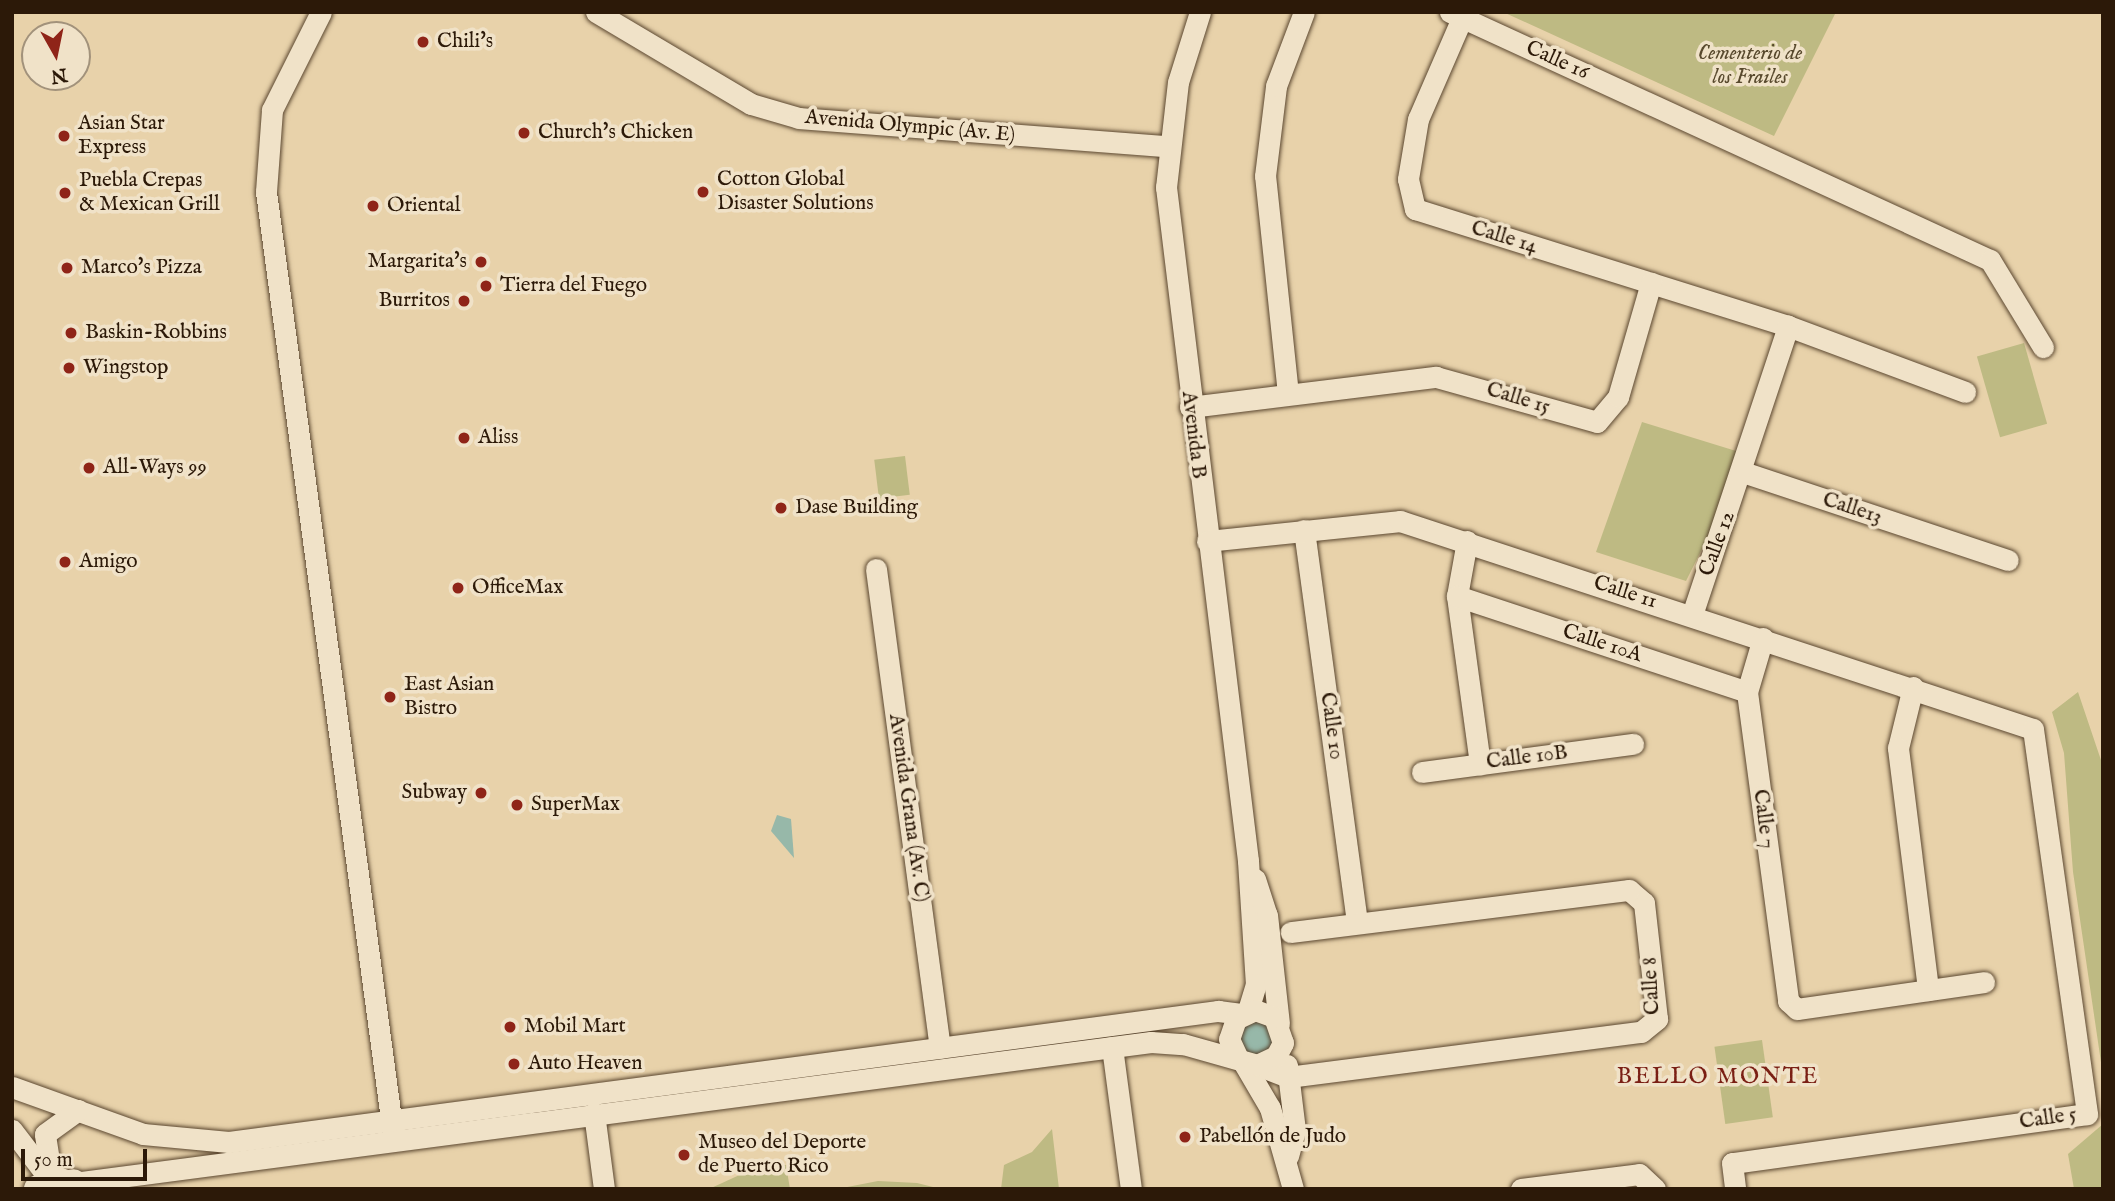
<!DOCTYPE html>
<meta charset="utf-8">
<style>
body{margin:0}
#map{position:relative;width:2115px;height:1201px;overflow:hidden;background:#e8d2aa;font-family:"IM FELL English",serif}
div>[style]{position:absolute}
.green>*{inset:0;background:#beba83;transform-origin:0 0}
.water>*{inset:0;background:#97b8a9}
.roads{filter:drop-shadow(0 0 2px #5b4730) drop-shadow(0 0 2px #5b4730)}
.street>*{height:21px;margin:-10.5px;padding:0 10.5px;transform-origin:10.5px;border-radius:10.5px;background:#f0e2c8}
.secondary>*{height:28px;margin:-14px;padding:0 14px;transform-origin:14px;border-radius:14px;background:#f0e2c8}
.dots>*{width:19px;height:19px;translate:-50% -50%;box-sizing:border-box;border:4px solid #f0e2c8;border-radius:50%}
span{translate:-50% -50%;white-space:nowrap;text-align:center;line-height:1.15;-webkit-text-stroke:7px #f0e2c8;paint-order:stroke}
.poi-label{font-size:21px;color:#2c1908}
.left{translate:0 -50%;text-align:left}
.right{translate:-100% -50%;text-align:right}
.park-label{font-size:21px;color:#58492d;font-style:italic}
.street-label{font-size:21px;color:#2c1908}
.neighbourhood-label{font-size:23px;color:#7a1f14;letter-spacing:2px}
.frame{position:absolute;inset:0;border:14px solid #2c1908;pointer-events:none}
.north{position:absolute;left:21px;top:21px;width:70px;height:70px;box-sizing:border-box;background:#f0e2c8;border:2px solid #a2927b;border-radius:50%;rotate:171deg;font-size:19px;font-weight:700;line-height:28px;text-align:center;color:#2c1908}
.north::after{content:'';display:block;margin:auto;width:24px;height:32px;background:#8f2418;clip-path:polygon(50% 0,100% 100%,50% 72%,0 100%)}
.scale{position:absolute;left:21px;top:1149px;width:126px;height:32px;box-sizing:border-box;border:4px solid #2c1908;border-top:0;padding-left:9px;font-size:21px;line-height:24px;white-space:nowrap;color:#2c1908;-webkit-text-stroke:5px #f0e2c8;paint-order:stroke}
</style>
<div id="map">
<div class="green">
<div style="clip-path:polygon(1503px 12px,1836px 12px,1774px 136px)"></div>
<div style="left:2024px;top:343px;width:84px;height:49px;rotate:74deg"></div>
<div style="clip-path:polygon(1642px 422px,1749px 455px,1686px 581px,1596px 552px)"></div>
<div style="left:905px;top:456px;width:39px;height:31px;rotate:83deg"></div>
<div style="clip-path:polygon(2078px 692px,2103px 766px,2103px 1076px,2073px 872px,2064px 753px,2052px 712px)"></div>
<div style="left:1762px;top:1040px;width:78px;height:48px;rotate:82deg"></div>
<div style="clip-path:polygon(2103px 1124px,2103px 1189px,2074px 1189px,2068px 1154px)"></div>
<div style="clip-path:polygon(1052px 1129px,1059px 1189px,1001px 1189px,1004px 1165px,1032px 1152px)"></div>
<div style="clip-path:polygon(786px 1165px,790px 1189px,709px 1189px,746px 1172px)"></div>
<div style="clip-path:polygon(878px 1181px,917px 1183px,941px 1189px,837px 1189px)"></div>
</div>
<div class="water">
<div style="clip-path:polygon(777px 815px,791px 819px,794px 858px,771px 831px)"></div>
<div style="clip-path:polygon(1259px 1020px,1273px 1031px,1272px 1049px,1255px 1057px,1240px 1048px,1239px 1030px)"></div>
</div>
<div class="roads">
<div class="street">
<div style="left:321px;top:12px;width:110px;rotate:116.6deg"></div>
<div style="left:272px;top:110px;width:82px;rotate:94.2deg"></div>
<div style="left:266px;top:192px;width:951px;rotate:82.32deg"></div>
<div style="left:596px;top:12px;width:180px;rotate:30.7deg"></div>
<div style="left:751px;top:104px;width:50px;rotate:16.3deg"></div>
<div style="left:799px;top:118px;width:368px;rotate:4.4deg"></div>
<div style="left:1200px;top:12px;width:73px;rotate:107.4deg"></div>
<div style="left:1178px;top:82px;width:106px;rotate:96.5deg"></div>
<div style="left:1166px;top:187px;width:679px;rotate:83.06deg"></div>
<div style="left:1248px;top:861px;width:123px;rotate:86.3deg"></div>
<div style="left:1256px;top:984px;width:28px;rotate:107deg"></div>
<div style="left:1450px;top:12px;width:594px;rotate:24.67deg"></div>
<div style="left:1990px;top:260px;width:102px;rotate:58.7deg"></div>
<div style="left:1462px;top:18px;width:110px;rotate:113.5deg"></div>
<div style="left:1418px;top:119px;width:61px;rotate:99.5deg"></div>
<div style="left:1408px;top:179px;width:31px;rotate:77deg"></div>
<div style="left:1415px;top:209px;width:391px;rotate:17.4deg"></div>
<div style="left:1788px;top:326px;width:189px;rotate:20.4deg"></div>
<div style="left:1288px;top:394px;width:219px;rotate:-96deg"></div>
<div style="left:1265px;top:176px;width:91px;rotate:-83deg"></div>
<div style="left:1276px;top:86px;width:79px;rotate:-69.3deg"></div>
<div style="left:1190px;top:407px;width:248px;rotate:-7deg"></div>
<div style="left:1436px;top:377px;width:167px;rotate:15.6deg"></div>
<div style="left:1597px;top:422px;width:33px;rotate:-50deg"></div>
<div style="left:1618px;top:397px;width:119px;rotate:-73.9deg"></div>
<div style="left:1743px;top:472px;width:279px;rotate:18.4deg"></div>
<div style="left:1304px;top:530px;width:396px;rotate:82.3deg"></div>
<div style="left:1207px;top:541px;width:194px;rotate:-5.9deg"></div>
<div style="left:1400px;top:521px;width:666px;rotate:18.19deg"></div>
<div style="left:2033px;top:729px;width:389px;rotate:82deg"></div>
<div style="left:2087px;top:1114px;width:358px;rotate:172.1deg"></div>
<div style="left:1732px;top:1163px;width:26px;rotate:83deg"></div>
<div style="left:1467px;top:541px;width:56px;rotate:100.3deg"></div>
<div style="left:1457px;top:596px;width:170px;rotate:82.2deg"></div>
<div style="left:876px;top:569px;width:483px;rotate:82.4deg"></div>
<div style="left:1457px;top:596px;width:305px;rotate:18.3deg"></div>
<div style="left:1692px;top:615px;width:305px;rotate:-71.6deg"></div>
<div style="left:1763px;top:638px;width:56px;rotate:106.5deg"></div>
<div style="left:1747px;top:692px;width:312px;rotate:82.4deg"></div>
<div style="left:1788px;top:1001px;width:12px;rotate:42deg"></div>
<div style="left:1797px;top:1009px;width:189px;rotate:-8.2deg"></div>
<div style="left:1913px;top:687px;width:63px;rotate:103.8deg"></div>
<div style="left:1898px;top:748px;width:244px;rotate:82.9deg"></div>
<div style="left:1422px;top:772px;width:213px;rotate:-7.6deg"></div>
<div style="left:1255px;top:879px;width:38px;rotate:72deg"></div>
<div style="left:1267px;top:915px;width:109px;rotate:83.7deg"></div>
<div style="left:1112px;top:1047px;width:143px;rotate:82.4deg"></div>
<div style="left:1243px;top:1062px;width:53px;rotate:59.6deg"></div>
<div style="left:1270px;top:1108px;width:84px;rotate:74.1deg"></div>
<div style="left:1257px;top:1065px;width:33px;rotate:21deg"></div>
<div style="left:1288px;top:1077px;width:356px;rotate:-7.3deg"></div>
<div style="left:1641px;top:1032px;width:21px;rotate:-39deg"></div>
<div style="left:1657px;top:1019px;width:117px;rotate:-96.4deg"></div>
<div style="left:1644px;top:903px;width:20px;rotate:-139deg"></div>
<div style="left:1629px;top:890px;width:341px;rotate:172.9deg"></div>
<div style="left:1287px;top:1065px;width:65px;rotate:83deg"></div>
<div style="left:1295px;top:1130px;width:27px;rotate:105deg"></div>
<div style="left:12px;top:1087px;width:139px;rotate:19.7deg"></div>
<div style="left:143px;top:1134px;width:86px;rotate:5.3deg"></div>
<div style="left:229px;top:1142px;width:998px;rotate:-7.55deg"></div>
<div style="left:1218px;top:1011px;width:23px;rotate:7deg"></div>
<div style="left:594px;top:1113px;width:77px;rotate:82.5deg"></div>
<div style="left:12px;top:1130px;width:53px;rotate:52.7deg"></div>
<div style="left:44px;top:1172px;width:32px;rotate:20deg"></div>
<div style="left:74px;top:1183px;width:1086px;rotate:-7.46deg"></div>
<div style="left:1151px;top:1042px;width:32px;rotate:4deg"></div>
<div style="left:1183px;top:1044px;width:77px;rotate:15.8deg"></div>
<div style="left:1257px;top:1065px;width:21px;rotate:-25deg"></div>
<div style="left:1276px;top:1056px;width:15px;rotate:-62deg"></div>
<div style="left:1283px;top:1043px;width:28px;rotate:-109deg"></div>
<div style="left:1274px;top:1017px;width:20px;rotate:-160deg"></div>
<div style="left:1255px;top:1010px;width:21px;rotate:155deg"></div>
<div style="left:1236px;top:1019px;width:21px;rotate:109deg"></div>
<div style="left:1229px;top:1039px;width:21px;rotate:65deg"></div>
<div style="left:51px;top:1173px;width:39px;rotate:-99deg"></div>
<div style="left:45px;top:1134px;width:41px;rotate:-36deg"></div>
<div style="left:1521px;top:1189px;width:119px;rotate:-7.2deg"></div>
<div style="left:1639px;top:1174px;width:22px;rotate:43deg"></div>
</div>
<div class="secondary">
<div style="left:38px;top:1189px;width:36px;rotate:-9deg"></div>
</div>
</div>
<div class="dots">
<div style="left:423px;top:42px;background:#8f2418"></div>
<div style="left:524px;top:133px;background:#8f2418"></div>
<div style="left:64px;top:136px;background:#8f2418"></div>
<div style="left:703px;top:192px;background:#8f2418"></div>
<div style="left:65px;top:193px;background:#8f2418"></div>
<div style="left:373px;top:206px;background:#8f2418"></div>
<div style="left:481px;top:262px;background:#8f2418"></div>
<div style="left:67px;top:268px;background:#8f2418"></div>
<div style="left:486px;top:286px;background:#8f2418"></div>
<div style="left:464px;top:301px;background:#8f2418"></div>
<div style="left:71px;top:333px;background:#8f2418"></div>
<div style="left:69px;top:368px;background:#8f2418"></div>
<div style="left:464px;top:438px;background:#8f2418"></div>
<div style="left:89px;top:468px;background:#8f2418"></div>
<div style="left:781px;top:508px;background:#8f2418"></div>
<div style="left:65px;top:562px;background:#8f2418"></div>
<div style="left:458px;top:588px;background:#8f2418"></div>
<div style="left:390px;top:697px;background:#8f2418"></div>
<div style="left:481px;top:793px;background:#8f2418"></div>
<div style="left:517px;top:805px;background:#8f2418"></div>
<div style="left:510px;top:1027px;background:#8f2418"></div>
<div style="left:514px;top:1064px;background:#8f2418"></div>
<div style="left:1185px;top:1137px;background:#8f2418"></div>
<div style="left:684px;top:1155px;background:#8f2418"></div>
</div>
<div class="poi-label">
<span class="left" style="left:437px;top:42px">Chili's</span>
<span class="left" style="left:78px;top:136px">Asian Star<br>Express</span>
<span class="left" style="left:538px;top:133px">Church's Chicken</span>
<span class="left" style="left:717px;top:192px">Cotton Global<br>Disaster Solutions</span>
<span class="left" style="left:79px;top:193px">Puebla Crepas<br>&amp; Mexican Grill</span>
<span class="left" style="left:387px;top:206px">Oriental</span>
<span class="right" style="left:467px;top:262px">Margarita's</span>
<span class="left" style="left:81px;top:268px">Marco's Pizza</span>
<span class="left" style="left:500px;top:286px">Tierra del Fuego</span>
<span class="right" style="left:450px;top:301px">Burritos</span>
<span class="left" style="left:85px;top:333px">Baskin-Robbins</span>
<span class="left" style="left:83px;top:368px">Wingstop</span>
<span class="left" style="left:478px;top:438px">Aliss</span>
<span class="left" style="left:103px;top:468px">All-Ways 99</span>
<span class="left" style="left:795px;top:508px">Dase Building</span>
<span class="left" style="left:79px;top:562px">Amigo</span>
<span class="left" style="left:472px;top:588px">OfficeMax</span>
<span class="left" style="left:404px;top:697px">East Asian<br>Bistro</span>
<span class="right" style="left:467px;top:793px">Subway</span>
<span class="left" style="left:531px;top:805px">SuperMax</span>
<span class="left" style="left:524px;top:1027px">Mobil Mart</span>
<span class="left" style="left:528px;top:1064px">Auto Heaven</span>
<span class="left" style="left:1199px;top:1137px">Pabellón de Judo</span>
<span class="left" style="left:698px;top:1155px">Museo del Deporte<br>de Puerto Rico</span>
</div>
<div class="park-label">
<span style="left:1750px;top:66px">Cementerio de<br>los Frailes</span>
</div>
<div class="street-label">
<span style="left:1557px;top:61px;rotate:24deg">Calle 16</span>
<span style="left:910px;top:127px;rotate:5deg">Avenida Olympic (Av. E)</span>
<span style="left:1504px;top:238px;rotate:17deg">Calle 14</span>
<span style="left:1518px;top:399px;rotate:17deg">Calle 15</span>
<span style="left:1193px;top:435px;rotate:83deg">Avenida B</span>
<span style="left:1852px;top:509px;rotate:18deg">Calle13</span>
<span style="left:1718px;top:544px;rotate:-70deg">Calle 12</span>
<span style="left:1625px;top:593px;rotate:18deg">Calle 11</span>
<span style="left:1602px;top:644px;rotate:18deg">Calle 10A</span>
<span style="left:1331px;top:726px;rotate:82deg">Calle 10</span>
<span style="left:1527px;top:758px;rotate:-7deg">Calle 10B</span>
<span style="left:908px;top:808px;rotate:82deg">Avenida Grana (Av. C)</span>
<span style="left:1763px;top:819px;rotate:83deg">Calle 7</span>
<span style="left:1652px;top:986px;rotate:-93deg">Calle 8</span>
<span style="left:2048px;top:1119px;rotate:-8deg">Calle 5</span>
</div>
<div class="neighbourhood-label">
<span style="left:1718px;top:1077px">BELLO MONTE</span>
</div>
<div class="frame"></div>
<div class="north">N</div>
<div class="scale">50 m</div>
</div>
